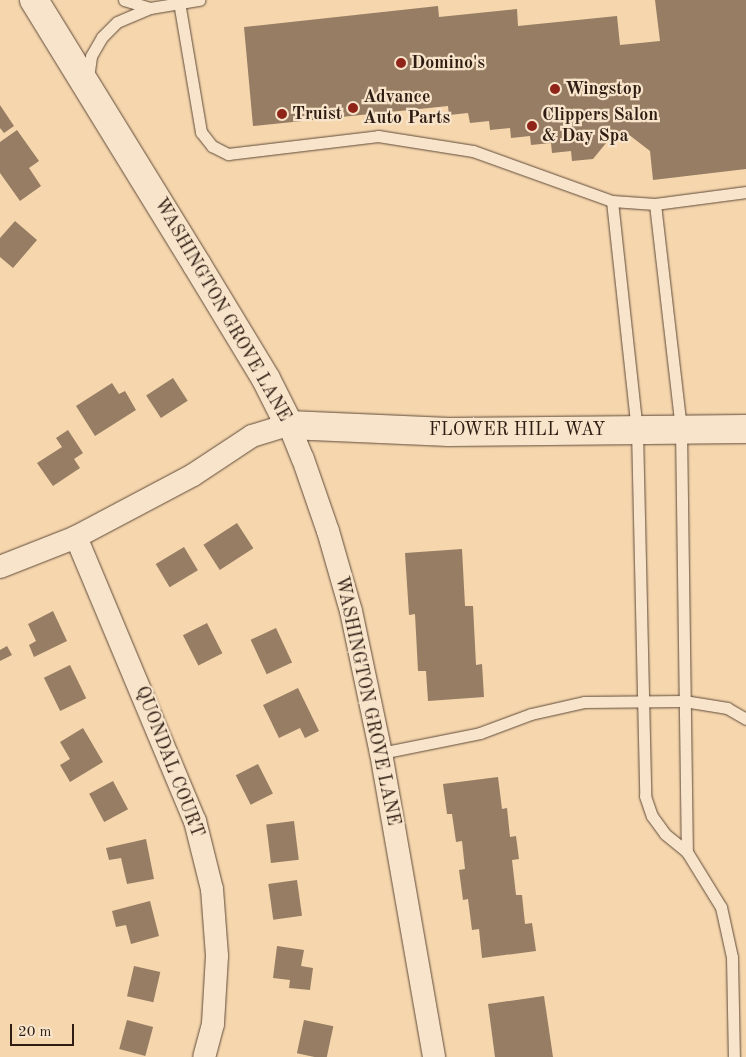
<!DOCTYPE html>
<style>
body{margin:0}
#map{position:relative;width:746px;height:1057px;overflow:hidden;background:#f5d6ad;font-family:"Old Standard TT",serif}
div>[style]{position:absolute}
.building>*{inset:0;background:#967d63;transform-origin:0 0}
.roads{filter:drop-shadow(0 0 1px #604b3a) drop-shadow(0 0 1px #604b3a)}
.lane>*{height:11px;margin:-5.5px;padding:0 5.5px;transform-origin:5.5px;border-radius:5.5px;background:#f8e4ca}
.street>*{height:22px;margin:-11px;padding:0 11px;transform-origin:11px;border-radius:11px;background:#f8e4ca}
.secondary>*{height:28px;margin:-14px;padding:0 14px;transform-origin:14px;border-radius:14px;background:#f8e4ca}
.dots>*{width:14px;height:14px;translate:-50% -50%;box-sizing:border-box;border:2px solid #f8e4ca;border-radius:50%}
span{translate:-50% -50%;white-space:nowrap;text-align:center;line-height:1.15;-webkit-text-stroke:4.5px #f8e4ca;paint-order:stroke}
.poi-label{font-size:18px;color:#2f1d13;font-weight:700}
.left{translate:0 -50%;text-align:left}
.street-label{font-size:18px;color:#2f1d13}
.scale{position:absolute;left:10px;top:1024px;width:64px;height:22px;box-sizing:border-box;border:2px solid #2f1d13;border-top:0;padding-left:6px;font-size:15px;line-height:18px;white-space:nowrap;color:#2f1d13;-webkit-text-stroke:4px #f8e4ca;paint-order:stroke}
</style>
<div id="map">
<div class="building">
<div style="clip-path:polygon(655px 0,746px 0,746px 169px,653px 180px,650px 151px,628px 134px,611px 137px,593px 159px,572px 161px,571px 151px,552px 153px,551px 143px,531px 145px,530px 136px,511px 138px,510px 128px,490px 130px,489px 121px,470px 123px,468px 113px,449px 115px,448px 106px,253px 126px,244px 27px,438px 6px,439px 17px,517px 9px,518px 26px,617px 16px,620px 45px,660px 41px)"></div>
<div style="clip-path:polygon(0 105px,14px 126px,4px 133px,0 128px)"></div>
<div style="clip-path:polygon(17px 130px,39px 161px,29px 168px,41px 186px,20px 201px,0 173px,0 142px)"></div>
<div style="clip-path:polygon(15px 221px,37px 240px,13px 268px,0 257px,0 238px)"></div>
<div style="left:173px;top:378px;width:27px;height:32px;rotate:57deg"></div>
<div style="clip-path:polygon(112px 383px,119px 394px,125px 391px,136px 410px,95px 436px,76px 406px)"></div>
<div style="clip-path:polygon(68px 430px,83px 453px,74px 459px,80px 468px,53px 486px,37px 463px,62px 447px,56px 438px)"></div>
<div style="left:237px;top:523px;width:30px;height:40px;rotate:57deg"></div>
<div style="left:184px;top:547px;width:27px;height:33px;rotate:59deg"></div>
<div style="clip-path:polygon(462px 549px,465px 606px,473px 606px,476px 665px,482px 664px,484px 697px,428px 701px,426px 671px,418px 671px,415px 614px,409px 615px,405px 553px)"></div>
<div style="clip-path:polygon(53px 611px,67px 641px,34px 657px,29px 645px,36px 641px,28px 624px)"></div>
<div style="left:207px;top:623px;width:34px;height:27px;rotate:63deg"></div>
<div style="left:276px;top:628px;width:38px;height:28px;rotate:65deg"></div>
<div style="clip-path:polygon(7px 646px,12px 655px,0 661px,0 650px)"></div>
<div style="left:70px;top:665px;width:37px;height:29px;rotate:64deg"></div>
<div style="clip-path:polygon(298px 688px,319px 731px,305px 738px,300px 728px,279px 738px,263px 705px)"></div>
<div style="clip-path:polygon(83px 728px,103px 762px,70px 782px,60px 765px,70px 759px,60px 742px)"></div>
<div style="left:258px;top:764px;width:33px;height:25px;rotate:63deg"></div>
<div style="clip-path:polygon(498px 777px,502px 809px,507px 808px,510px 837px,516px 836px,519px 859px,512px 860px,516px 895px,522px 895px,525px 924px,532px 923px,536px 951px,482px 958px,479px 929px,472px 930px,468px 899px,463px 900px,459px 870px,465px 869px,462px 841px,456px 842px,452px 814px,447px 814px,443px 784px)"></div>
<div style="left:113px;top:781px;width:32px;height:27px;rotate:62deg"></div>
<div style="left:294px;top:821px;width:39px;height:28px;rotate:83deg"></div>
<div style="clip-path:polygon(146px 839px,154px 879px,127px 884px,121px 858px,109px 860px,106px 848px)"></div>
<div style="left:297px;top:880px;width:36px;height:29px;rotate:82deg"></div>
<div style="clip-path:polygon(150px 901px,159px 936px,131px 944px,126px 925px,116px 927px,112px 911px)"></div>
<div style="clip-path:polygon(277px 946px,304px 950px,301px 966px,313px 968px,310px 990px,289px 988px,290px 980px,273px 978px)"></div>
<div style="left:134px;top:966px;width:27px;height:31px;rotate:13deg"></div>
<div style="clip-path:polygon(544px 996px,553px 1057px,495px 1057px,488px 1004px)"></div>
<div style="left:127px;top:1020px;width:27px;height:30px;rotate:15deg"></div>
<div style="left:304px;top:1020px;width:30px;height:34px;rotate:12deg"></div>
</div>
<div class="roads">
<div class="lane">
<div style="left:124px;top:0;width:27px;rotate:17deg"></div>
<div style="left:179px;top:2px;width:132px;rotate:80.4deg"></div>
<div style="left:201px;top:132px;width:18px;rotate:52deg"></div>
<div style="left:212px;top:146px;width:18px;rotate:27deg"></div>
<div style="left:228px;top:154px;width:151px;rotate:-6.8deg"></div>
<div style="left:378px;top:136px;width:96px;rotate:9deg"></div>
<div style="left:473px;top:151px;width:148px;rotate:19.8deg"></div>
<div style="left:612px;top:201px;width:43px;rotate:4deg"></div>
<div style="left:655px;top:204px;width:92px;rotate:-7.5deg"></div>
<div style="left:88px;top:78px;width:22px;rotate:-82deg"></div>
<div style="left:91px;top:56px;width:22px;rotate:-60deg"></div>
<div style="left:102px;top:37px;width:21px;rotate:-45deg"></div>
<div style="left:117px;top:22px;width:36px;rotate:-23deg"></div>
<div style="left:150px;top:8px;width:50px;rotate:-9.3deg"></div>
<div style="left:612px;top:201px;width:230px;rotate:83.8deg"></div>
<div style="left:637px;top:430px;width:366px;rotate:88.7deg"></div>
<div style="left:645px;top:796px;width:21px;rotate:71deg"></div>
<div style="left:652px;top:816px;width:22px;rotate:54deg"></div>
<div style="left:665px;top:834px;width:28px;rotate:39deg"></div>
<div style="left:687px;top:852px;width:65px;rotate:58.3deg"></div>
<div style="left:721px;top:907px;width:51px;rotate:77.6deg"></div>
<div style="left:732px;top:957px;width:100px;rotate:88.9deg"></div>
<div style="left:655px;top:204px;width:226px;rotate:83.4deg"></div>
<div style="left:681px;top:429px;width:423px;rotate:89.2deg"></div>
<div style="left:381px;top:753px;width:101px;rotate:-11.4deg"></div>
<div style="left:480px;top:733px;width:54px;rotate:-20.4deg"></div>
<div style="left:531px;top:714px;width:54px;rotate:-12.8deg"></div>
<div style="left:584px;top:702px;width:100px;rotate:-0.6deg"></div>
<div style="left:684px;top:701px;width:44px;rotate:9.2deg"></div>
<div style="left:727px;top:708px;width:22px;rotate:30deg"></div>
</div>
<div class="street">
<div style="left:76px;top:537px;width:308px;rotate:67.3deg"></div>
<div style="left:195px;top:821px;width:70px;rotate:76deg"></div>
<div style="left:212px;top:889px;width:67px;rotate:85.7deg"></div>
<div style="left:217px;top:956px;width:68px;rotate:93.4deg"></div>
<div style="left:213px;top:1024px;width:34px;rotate:105deg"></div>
<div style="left:0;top:567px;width:82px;rotate:-21.5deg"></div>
<div style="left:76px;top:537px;width:132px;rotate:-27.9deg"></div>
<div style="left:193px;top:475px;width:71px;rotate:-33.5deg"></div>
<div style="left:252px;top:436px;width:39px;rotate:-17deg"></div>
<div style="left:289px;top:425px;width:37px;rotate:68deg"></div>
<div style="left:303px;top:459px;width:76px;rotate:70.9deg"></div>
<div style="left:328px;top:531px;width:83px;rotate:74deg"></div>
<div style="left:351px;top:611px;width:145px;rotate:78.1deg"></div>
<div style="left:381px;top:753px;width:309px;rotate:80.1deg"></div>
</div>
<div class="secondary">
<div style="left:34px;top:0;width:311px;rotate:58.4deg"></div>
<div style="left:197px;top:265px;width:133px;rotate:58.8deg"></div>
<div style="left:266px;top:379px;width:51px;rotate:63.4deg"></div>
<div style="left:289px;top:425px;width:160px;rotate:2.5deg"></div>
<div style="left:449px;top:432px;width:297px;rotate:-0.6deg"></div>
</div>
</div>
<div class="dots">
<div style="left:401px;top:63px;background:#8f2418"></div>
<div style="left:555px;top:89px;background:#8f2418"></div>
<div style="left:353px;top:108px;background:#8f2418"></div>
<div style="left:282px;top:114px;background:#8f2418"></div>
<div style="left:532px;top:126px;background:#8f2418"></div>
</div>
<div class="poi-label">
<span class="left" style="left:411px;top:63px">Domino's</span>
<span class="left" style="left:565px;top:89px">Wingstop</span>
<span class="left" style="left:363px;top:108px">Advance<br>Auto Parts</span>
<span class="left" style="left:292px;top:114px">Truist</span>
<span class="left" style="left:542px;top:126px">Clippers Salon<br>&amp; Day Spa</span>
</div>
<div class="street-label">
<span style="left:222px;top:310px;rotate:60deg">WASHINGTON GROVE LANE</span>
<span style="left:517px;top:430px">FLOWER HILL WAY</span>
<span style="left:367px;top:701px;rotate:78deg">WASHINGTON GROVE LANE</span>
<span style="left:169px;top:762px;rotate:69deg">QUONDAL COURT</span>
</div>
<div class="scale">20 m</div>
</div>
